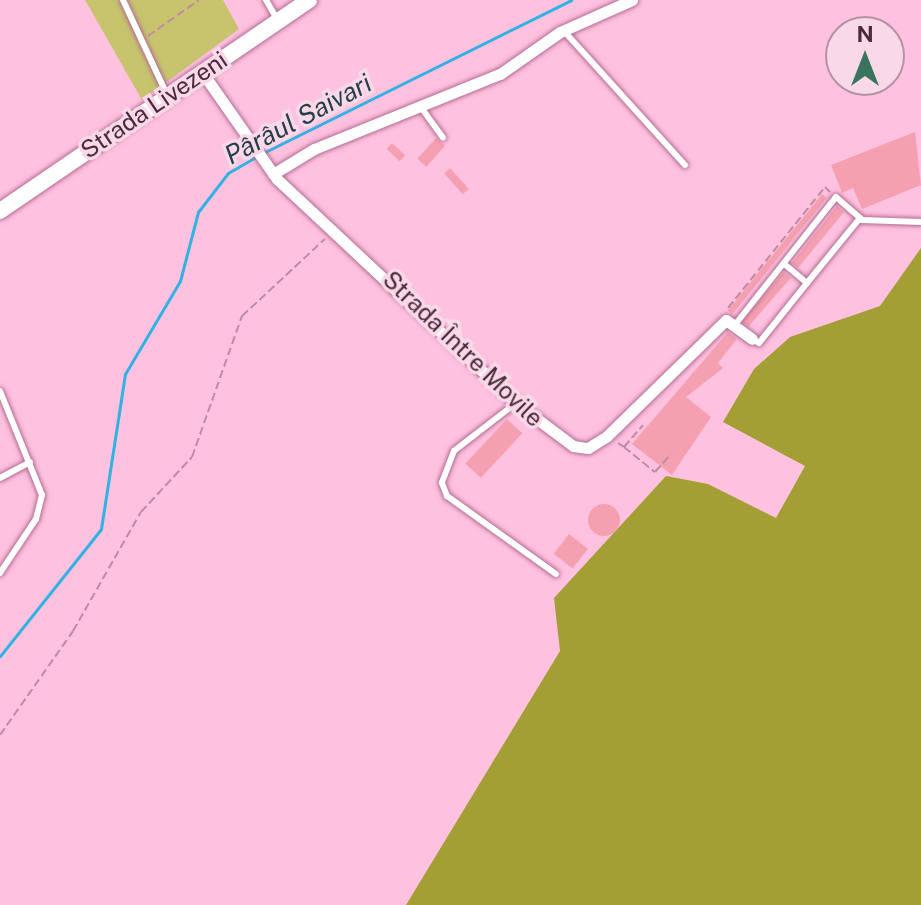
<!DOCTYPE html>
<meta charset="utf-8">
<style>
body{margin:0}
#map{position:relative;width:921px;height:905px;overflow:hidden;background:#ffc1e0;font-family:"Public Sans",sans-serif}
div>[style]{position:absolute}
.green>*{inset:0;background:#c7c46d}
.forest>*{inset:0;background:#a39f34}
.stream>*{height:3px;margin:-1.5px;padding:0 1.5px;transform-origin:1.5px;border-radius:1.5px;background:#31b3e1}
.building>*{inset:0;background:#f5a0b0;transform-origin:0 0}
.round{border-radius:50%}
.path>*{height:2px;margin-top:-1px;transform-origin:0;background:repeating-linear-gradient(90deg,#bd8ba4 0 8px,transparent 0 12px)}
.roads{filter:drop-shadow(0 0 2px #b46d93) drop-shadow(0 0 2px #b46d93)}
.lane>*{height:6px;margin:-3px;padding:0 3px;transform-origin:3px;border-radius:3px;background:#fff}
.street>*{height:11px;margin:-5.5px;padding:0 5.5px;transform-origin:5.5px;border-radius:5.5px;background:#fff}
.secondary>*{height:16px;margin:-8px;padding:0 8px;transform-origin:8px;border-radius:8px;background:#fff}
span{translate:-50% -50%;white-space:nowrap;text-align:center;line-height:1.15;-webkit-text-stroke:7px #f9d8e8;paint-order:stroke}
.street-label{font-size:24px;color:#492b3b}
.water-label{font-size:26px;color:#253f4a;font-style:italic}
.north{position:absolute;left:825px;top:16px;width:80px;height:80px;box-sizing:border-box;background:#f9d8e8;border:2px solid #b393a3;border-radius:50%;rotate:0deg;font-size:22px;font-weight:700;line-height:32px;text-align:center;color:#492b3b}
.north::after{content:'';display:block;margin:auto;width:28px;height:36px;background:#38745e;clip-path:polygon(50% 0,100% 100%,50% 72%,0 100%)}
</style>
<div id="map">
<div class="green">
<div style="clip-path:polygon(85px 0,223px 0,239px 29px,142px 100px)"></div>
</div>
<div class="forest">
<div style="clip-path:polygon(921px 248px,921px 905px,406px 905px,560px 651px,554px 598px,666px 476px,708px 484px,776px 518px,805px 466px,723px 422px,754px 369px,790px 337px,880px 306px)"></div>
</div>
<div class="stream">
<div style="left:263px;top:153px;width:344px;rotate:-26.4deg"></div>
<div style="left:0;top:656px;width:162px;rotate:-51.5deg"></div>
<div style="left:101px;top:529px;width:157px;rotate:-81.2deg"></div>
<div style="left:125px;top:374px;width:108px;rotate:-59.4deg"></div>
<div style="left:180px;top:281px;width:71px;rotate:-75.4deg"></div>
<div style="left:198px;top:212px;width:49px;rotate:-52.4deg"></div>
<div style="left:228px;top:173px;width:34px;rotate:-30deg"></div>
</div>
<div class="building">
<div style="clip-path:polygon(915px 132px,921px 185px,862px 209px,853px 188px,842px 193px,831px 165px)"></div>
<div style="left:436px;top:138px;width:12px;height:28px;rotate:42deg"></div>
<div style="left:392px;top:143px;width:18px;height:8px;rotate:43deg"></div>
<div style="left:450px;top:168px;width:28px;height:8px;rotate:48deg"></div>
<div style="left:822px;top:194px;width:6px;height:150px;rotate:39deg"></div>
<div style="clip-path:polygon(837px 206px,844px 212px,798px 268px,792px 263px)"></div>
<div style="left:784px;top:272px;width:9px;height:65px;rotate:41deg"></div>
<div style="clip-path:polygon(728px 332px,737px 339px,718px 363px,723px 368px,686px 397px,711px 417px,672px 475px,632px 444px)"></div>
<div style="left:507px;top:419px;width:21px;height:61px;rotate:43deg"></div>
<div class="round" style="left:588px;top:504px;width:32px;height:32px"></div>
<div style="left:569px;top:534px;width:24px;height:25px;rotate:38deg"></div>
</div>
<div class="path">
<div style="left:148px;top:36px;width:62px;rotate:-35.2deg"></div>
<div style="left:728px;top:308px;width:155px;rotate:-51.3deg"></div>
<div style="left:825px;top:187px;width:7px;rotate:45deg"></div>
<div style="left:618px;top:443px;width:7px;rotate:34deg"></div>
<div style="left:624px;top:447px;width:29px;rotate:-49deg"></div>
<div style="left:624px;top:447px;width:40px;rotate:39deg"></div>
<div style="left:655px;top:472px;width:24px;rotate:-48deg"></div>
<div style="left:0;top:735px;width:127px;rotate:-54.9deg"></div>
<div style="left:73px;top:631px;width:137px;rotate:-60.3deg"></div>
<div style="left:141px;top:512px;width:75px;rotate:-47.2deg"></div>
<div style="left:192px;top:457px;width:150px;rotate:-70.5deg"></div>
<div style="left:242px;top:316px;width:113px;rotate:-42.9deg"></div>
</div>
<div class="roads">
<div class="lane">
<div style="left:123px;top:0;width:105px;rotate:65.1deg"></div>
<div style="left:266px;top:0;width:24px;rotate:60deg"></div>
<div style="left:563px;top:30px;width:182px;rotate:47.9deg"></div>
<div style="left:420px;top:106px;width:39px;rotate:54deg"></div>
<div style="left:807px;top:283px;width:84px;rotate:-50.8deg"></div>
<div style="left:734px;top:326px;width:164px;rotate:-51.7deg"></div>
<div style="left:836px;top:197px;width:35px;rotate:41deg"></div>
<div style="left:862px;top:220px;width:59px;rotate:1.9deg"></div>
<div style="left:752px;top:339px;width:8px;rotate:30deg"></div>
<div style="left:759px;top:343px;width:77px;rotate:-51.3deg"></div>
<div style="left:807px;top:283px;width:30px;rotate:-140deg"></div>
<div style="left:0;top:391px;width:112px;rotate:68deg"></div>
<div style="left:42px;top:495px;width:25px;rotate:104deg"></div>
<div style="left:36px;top:519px;width:65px;rotate:123.7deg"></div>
<div style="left:516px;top:403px;width:78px;rotate:142.3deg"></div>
<div style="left:454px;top:451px;width:34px;rotate:111deg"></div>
<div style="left:442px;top:483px;width:14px;rotate:69deg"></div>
<div style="left:447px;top:496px;width:134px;rotate:35.6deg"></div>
<div style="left:0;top:478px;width:34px;rotate:-28deg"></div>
</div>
<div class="street">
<div style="left:202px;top:72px;width:131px;rotate:55deg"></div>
<div style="left:277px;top:179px;width:328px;rotate:43.1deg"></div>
<div style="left:516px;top:403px;width:71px;rotate:37deg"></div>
<div style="left:573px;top:446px;width:15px;rotate:8deg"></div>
<div style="left:588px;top:448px;width:22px;rotate:-32deg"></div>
<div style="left:607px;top:436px;width:166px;rotate:-44.3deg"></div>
<div style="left:726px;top:320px;width:32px;rotate:36deg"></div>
<div style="left:273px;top:174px;width:48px;rotate:-31.4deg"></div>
<div style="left:314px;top:149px;width:201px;rotate:-22deg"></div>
<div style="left:500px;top:74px;width:73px;rotate:-35deg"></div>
<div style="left:560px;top:32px;width:79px;rotate:-24deg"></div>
</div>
<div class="secondary">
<div style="left:0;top:211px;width:374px;rotate:-34.3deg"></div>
</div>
</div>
<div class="street-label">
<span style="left:154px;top:105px;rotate:-34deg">Strada Livezeni</span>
<span style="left:463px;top:349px;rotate:44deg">Strada Între Movile</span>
</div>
<div class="water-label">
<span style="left:298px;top:119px;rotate:-28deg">Pârâul Saivari</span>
</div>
<div class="north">N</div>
</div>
